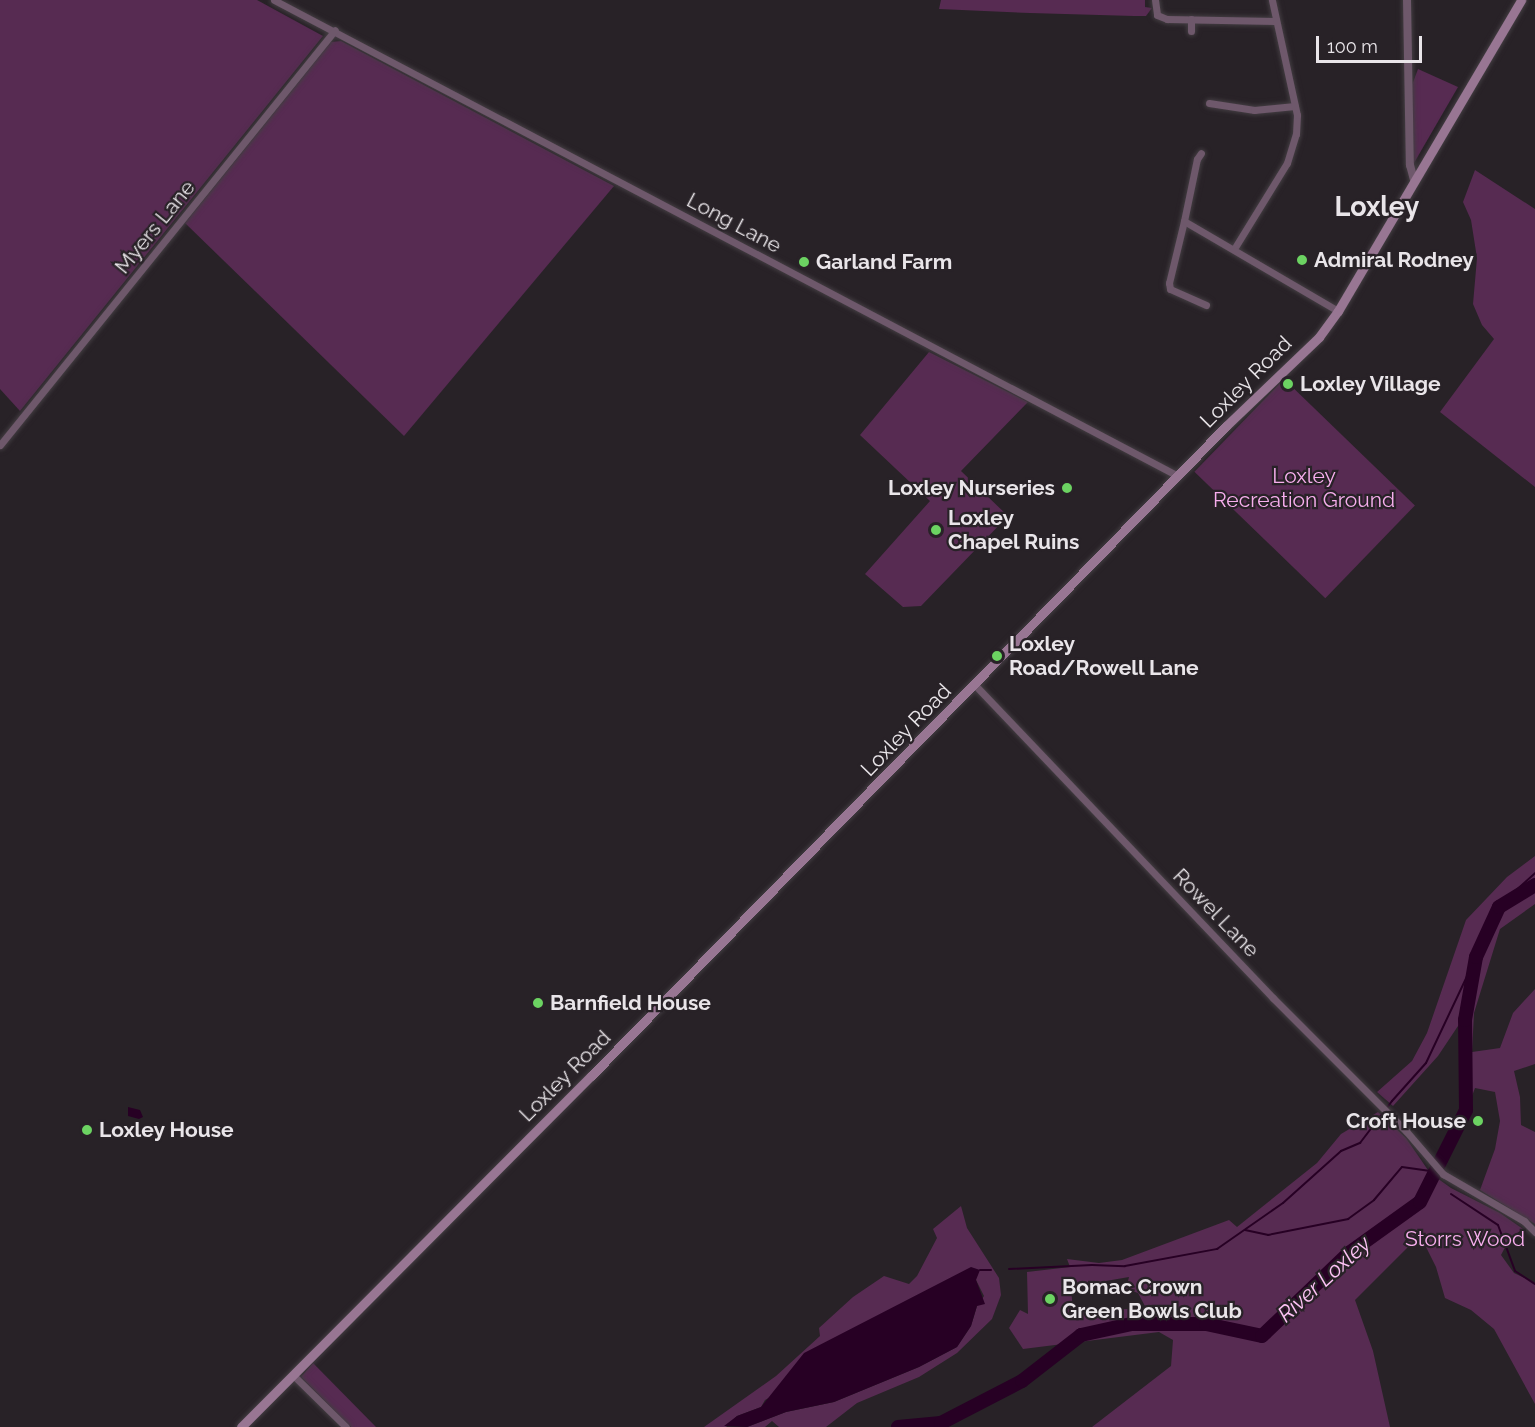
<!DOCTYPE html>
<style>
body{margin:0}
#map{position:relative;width:1535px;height:1427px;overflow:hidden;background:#282227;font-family:Raleway,sans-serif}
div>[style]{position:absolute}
.green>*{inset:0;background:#572b52;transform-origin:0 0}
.water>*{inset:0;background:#270024}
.stream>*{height:2px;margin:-1px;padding:0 1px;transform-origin:1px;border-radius:1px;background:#270024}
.river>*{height:14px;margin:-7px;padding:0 7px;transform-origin:7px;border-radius:7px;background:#270024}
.roads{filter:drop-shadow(0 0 2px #433d42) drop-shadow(0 0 2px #433d42)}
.minor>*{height:7px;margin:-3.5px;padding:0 3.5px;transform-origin:3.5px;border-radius:3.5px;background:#6e586b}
.tertiary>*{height:8px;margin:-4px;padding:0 4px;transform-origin:4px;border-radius:4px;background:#6e586b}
.secondary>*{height:9px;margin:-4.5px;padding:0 4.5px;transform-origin:4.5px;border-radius:4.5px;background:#987693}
.dots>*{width:16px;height:16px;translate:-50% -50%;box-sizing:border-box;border:3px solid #282227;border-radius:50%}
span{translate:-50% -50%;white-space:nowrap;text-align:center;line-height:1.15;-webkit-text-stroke:4.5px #282227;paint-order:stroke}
.street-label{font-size:21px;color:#e9e5e9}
.poi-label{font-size:21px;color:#e9e5e9;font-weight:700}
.left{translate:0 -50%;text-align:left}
.right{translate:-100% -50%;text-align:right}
.park-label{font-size:21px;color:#f7aeed}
.water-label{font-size:22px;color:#fec3f6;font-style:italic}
.district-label{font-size:27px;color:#e9e5e9;font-weight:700}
.scale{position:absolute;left:1316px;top:36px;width:106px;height:27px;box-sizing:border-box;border:3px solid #e9e5e9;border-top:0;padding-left:8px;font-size:18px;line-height:21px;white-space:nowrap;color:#e9e5e9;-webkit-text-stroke:4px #282227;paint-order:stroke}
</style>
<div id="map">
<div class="green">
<div style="clip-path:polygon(0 0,257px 0,323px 36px,20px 411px,0 389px)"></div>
<div style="clip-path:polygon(941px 0,1145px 0,1145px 7px,1152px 8px,1146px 16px,1134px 16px,1030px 13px,939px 9px)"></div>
<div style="clip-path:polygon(341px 41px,614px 186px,404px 436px,185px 223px,331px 42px)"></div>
<div style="clip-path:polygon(1418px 69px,1458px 87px,1414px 163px,1412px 85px)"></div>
<div style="clip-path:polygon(1475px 170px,1535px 209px,1535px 487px,1440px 412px,1494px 339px,1482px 325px,1473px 304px,1477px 258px,1471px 220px,1463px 202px)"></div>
<div style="clip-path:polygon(929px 352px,1028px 402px,961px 471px,1008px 516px,921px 606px,903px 607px,865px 574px,930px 501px,860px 435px)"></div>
<div style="left:1284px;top:379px;width:182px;height:129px;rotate:44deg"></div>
<div style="clip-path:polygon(1535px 856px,1535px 904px,1500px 929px,1474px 1013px,1472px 1052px,1500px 1048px,1513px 1013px,1535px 989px,1535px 1064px,1514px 1071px,1520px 1097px,1521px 1125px,1535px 1132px,1535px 1224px,1480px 1190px,1495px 1149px,1500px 1121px,1495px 1092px,1475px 1088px,1446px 1165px,1436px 1156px,1462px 1107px,1460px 1023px,1438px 1056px,1393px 1106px,1377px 1092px,1412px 1061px,1427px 1033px,1466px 920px,1507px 877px)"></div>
<div style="clip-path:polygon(evenodd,1378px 1112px,1406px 1138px,1430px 1173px,1451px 1188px,1500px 1213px,1523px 1229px,1510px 1238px,1501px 1255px,1514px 1273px,1535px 1283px,1535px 1404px,1494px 1329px,1471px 1310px,1445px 1298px,1436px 1267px,1420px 1235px,1355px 1300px,1373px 1351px,1390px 1427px,1092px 1427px,1171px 1366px,1173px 1340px,1159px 1332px,1023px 1349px,1009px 1328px,1020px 1310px,1028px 1314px,1027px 1272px,1070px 1267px,1067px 1259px,1099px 1263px,1122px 1260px,1229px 1220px,1237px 1227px,1317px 1163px,1341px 1134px,1378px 1112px,1129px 1277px,1126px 1289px,1138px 1293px,1146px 1308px,1073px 1312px,1071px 1287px,1129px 1277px)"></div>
<div style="clip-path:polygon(961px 1206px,967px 1228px,999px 1278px,1001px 1295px,992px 1319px,957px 1353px,919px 1377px,857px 1403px,826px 1427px,779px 1427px,772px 1421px,765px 1427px,747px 1427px,786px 1412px,834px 1402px,919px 1367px,957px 1347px,971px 1326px,977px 1306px,984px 1296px,976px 1280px,765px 1400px,761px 1407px,737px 1416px,726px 1427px,704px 1427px,776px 1376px,820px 1336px,819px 1328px,853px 1297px,884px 1276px,909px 1284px,917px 1276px,937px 1238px,933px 1229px)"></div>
<div style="clip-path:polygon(313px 1363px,376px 1427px,351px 1427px,301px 1377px)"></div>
</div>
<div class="water">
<div style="clip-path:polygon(128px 1107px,140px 1110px,143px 1117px,139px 1119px,128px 1116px)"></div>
<div style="clip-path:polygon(971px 1267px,980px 1270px,976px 1280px,985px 1304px,977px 1306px,971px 1326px,957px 1347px,919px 1367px,834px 1402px,786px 1412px,747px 1427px,724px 1426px,737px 1416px,761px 1407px,804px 1353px)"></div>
</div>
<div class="stream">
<div style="left:1511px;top:900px;width:7px;rotate:-74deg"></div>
<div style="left:1513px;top:893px;width:30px;rotate:-42deg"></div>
<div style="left:1451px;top:1194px;width:56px;rotate:33.4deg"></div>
<div style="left:1498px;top:1225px;width:49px;rotate:69.7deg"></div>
<div style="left:1515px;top:1271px;width:24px;rotate:33deg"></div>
<div style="left:1245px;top:1230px;width:24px;rotate:12deg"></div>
<div style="left:1268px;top:1235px;width:82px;rotate:-11.3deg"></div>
<div style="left:1348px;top:1219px;width:32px;rotate:-36deg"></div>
<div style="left:1374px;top:1200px;width:43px;rotate:-49.7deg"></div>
<div style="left:1402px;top:1167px;width:34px;rotate:8deg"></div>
<div style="left:1009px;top:1269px;width:83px;rotate:-2.8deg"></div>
<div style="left:1092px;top:1265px;width:33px;rotate:2deg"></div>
<div style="left:1125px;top:1266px;width:94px;rotate:-10.5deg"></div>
<div style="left:1217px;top:1249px;width:80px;rotate:-34.9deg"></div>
<div style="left:1283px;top:1203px;width:78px;rotate:-41.9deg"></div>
<div style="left:1341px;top:1151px;width:21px;rotate:-23deg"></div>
<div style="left:1360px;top:1143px;width:53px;rotate:-52.7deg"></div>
<div style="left:1392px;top:1101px;width:51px;rotate:-48.2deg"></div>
<div style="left:1426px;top:1063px;width:117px;rotate:-64.7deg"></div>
<div style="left:980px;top:1270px;width:11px"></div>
</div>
<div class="river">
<div style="left:898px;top:1427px;width:43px;rotate:-5.3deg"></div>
<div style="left:941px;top:1423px;width:91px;rotate:-27.4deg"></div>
<div style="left:1022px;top:1381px;width:75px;rotate:-37.9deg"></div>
<div style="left:1081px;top:1335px;width:51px;rotate:-12.4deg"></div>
<div style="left:1131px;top:1324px;width:75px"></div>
<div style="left:1206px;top:1324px;width:57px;rotate:12.1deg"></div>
<div style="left:1262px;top:1336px;width:120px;rotate:-43.7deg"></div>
<div style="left:1349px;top:1253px;width:87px;rotate:-35.7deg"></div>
<div style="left:1420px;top:1202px;width:103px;rotate:-63.4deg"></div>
<div style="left:1466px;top:1110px;width:90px;rotate:-90.6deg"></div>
<div style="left:1465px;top:1020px;width:64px;rotate:-80.1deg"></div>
<div style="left:1476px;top:957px;width:55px;rotate:-65.3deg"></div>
<div style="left:1499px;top:907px;width:42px;rotate:-31.4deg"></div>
</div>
<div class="roads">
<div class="minor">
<div style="left:274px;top:0;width:1022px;rotate:27.77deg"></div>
<div style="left:1155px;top:0;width:15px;rotate:82deg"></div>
<div style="left:1157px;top:15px;width:11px;rotate:22deg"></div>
<div style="left:1167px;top:19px;width:108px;rotate:1.1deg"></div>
<div style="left:1191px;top:31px;width:12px;rotate:-90deg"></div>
<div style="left:1209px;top:103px;width:46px;rotate:8.8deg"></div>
<div style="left:1254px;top:110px;width:41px;rotate:-5.6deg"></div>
<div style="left:1184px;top:221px;width:63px;rotate:-78.2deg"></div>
<div style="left:1197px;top:159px;width:7px;rotate:-56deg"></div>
<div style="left:1234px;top:249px;width:101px;rotate:-58.4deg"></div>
<div style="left:1287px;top:163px;width:30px;rotate:-73deg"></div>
<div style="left:1296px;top:134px;width:19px;rotate:-87deg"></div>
<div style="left:1297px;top:115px;width:118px;rotate:-102.3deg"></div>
<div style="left:1206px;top:305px;width:39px;rotate:-156deg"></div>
<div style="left:1170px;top:289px;width:6px;rotate:-99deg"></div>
<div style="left:1169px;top:283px;width:64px;rotate:-76.4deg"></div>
<div style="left:1184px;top:221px;width:178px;rotate:30.3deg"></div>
<div style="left:0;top:445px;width:533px;rotate:-51.09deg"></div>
<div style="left:975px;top:685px;width:432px;rotate:46.4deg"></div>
<div style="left:1273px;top:998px;width:188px;rotate:45deg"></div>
<div style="left:1406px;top:1131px;width:57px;rotate:49.3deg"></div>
<div style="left:1443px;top:1174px;width:94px;rotate:30.1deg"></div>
<div style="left:1524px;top:1221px;width:16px;rotate:45deg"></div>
<div style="left:293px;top:1375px;width:74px;rotate:44.5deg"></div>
</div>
<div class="tertiary">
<div style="left:1407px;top:0;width:165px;rotate:89deg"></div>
<div style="left:1410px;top:165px;width:16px;rotate:75deg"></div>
</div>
<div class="secondary">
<div style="left:241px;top:1427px;width:496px;rotate:-45.1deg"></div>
<div style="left:591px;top:1076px;width:909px;rotate:-45.67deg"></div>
<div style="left:1226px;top:426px;width:129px;rotate:-43.7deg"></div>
<div style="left:1319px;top:337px;width:32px;rotate:-54deg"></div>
<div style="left:1338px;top:311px;width:361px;rotate:-59.5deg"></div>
</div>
</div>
<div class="dots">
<div style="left:1302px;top:260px;background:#6cd362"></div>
<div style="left:804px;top:262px;background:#6cd362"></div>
<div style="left:1288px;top:384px;background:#6cd362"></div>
<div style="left:1067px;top:488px;background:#6cd362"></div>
<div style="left:936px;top:530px;background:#6cd362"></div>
<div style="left:997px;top:656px;background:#6cd362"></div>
<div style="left:538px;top:1003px;background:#6cd362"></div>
<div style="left:1478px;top:1121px;background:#6cd362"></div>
<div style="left:87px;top:1130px;background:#6cd362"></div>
<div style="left:1050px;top:1299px;background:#6cd362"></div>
</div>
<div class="street-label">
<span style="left:734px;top:223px;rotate:28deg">Long Lane</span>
<span style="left:155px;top:227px;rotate:-51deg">Myers Lane</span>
<span style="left:1246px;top:382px;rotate:-45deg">Loxley Road</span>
<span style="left:906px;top:730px;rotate:-46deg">Loxley Road</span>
<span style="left:1216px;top:913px;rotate:46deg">Rowel Lane</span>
<span style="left:565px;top:1076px;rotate:-45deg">Loxley Road</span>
</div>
<div class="poi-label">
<span class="left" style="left:1314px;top:260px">Admiral Rodney</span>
<span class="left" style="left:816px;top:262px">Garland Farm</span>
<span class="left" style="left:1300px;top:384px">Loxley Village</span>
<span class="right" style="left:1055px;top:488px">Loxley Nurseries</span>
<span class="left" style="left:948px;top:530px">Loxley<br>Chapel Ruins</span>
<span class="left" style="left:1009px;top:656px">Loxley<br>Road/Rowell Lane</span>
<span class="left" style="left:550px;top:1003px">Barnfield House</span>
<span class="right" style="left:1466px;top:1121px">Croft House</span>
<span class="left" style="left:99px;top:1130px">Loxley House</span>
<span class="left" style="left:1062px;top:1299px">Bomac Crown<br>Green Bowls Club</span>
</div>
<div class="park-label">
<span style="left:1304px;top:488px">Loxley<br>Recreation Ground</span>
<span style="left:1465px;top:1239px">Storrs Wood</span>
</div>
<div class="water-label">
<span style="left:1324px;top:1279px;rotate:-42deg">River Loxley</span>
</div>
<div class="district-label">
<span style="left:1377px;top:207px">Loxley</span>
</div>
<div class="scale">100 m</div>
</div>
